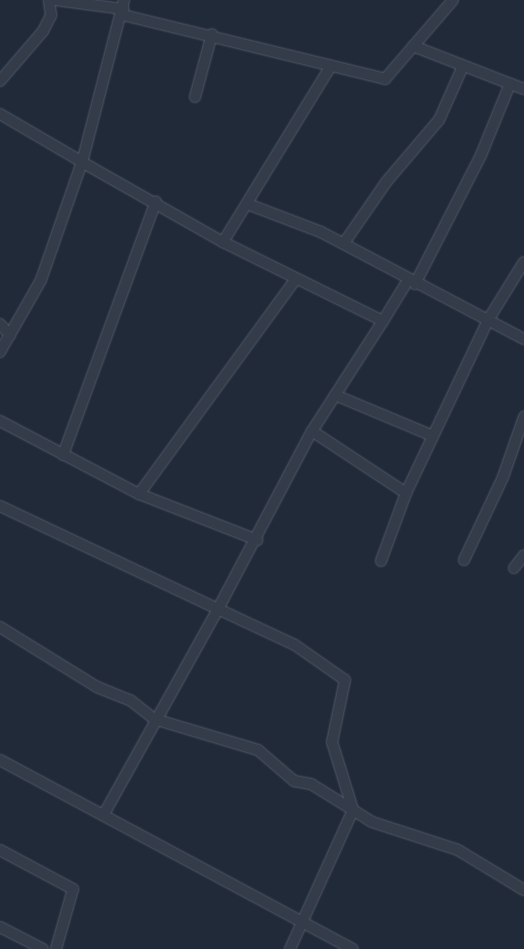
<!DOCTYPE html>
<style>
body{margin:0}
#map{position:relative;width:524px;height:949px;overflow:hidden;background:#202a39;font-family:Rubik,sans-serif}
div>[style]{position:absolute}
.roads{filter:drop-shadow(0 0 1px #515967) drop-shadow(0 0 1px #515967)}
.street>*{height:10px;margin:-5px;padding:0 5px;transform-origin:5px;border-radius:5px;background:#343c4a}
span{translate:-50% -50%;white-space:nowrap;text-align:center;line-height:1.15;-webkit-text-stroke:4.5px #19212e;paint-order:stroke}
</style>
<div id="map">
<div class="roads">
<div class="street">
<div style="left:56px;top:0;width:68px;rotate:7.7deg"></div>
<div style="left:124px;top:0;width:167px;rotate:104.5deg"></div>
<div style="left:82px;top:162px;width:162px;rotate:29.6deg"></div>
<div style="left:223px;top:242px;width:178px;rotate:26.3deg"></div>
<div style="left:383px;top:321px;width:48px;rotate:-58.6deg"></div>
<div style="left:123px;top:15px;width:270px;rotate:13.7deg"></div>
<div style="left:385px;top:79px;width:104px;rotate:-49.3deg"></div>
<div style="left:413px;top:46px;width:119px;rotate:21.2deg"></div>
<div style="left:0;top:81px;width:66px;rotate:-49.3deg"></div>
<div style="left:43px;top:31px;width:18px;rotate:-63deg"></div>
<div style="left:51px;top:15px;width:15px;rotate:-98deg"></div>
<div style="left:195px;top:97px;width:65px;rotate:-74.9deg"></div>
<div style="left:0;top:114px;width:95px;rotate:30.3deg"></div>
<div style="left:82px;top:162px;width:125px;rotate:109.2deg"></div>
<div style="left:41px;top:280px;width:83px;rotate:119.7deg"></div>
<div style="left:250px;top:205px;width:76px;rotate:20.8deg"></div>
<div style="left:321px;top:232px;width:229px;rotate:27.8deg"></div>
<div style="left:223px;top:242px;width:206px;rotate:-58.5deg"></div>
<div style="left:344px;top:243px;width:75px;rotate:-55.3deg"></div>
<div style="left:387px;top:181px;width:80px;rotate:-49.6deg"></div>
<div style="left:439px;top:120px;width:59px;rotate:-66deg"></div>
<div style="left:415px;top:284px;width:145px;rotate:-62.9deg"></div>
<div style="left:481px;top:155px;width:77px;rotate:-67.8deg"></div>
<div style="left:0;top:324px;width:15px;rotate:48deg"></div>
<div style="left:335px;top:395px;width:106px;rotate:22.7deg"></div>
<div style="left:0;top:421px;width:157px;rotate:27.7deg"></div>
<div style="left:139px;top:494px;width:127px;rotate:21.3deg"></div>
<div style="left:312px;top:431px;width:113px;rotate:33.4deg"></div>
<div style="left:63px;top:455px;width:270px;rotate:-69.9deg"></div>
<div style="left:139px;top:494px;width:265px;rotate:-53.9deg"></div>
<div style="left:0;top:506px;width:241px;rotate:25.3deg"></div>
<div style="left:218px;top:609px;width:201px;rotate:-62.2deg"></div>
<div style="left:312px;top:431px;width:131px;rotate:-57.2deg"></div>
<div style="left:464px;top:560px;width:92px;rotate:-64.8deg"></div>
<div style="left:503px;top:477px;width:64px;rotate:-70.7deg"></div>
<div style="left:381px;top:561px;width:72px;rotate:-69.8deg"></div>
<div style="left:406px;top:493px;width:191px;rotate:-64.6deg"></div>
<div style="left:488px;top:320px;width:68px;rotate:-58.2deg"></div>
<div style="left:514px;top:568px;width:16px;rotate:-52deg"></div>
<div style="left:0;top:627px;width:114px;rotate:31.7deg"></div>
<div style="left:97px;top:687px;width:35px;rotate:22deg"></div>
<div style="left:130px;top:700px;width:31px;rotate:38deg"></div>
<div style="left:154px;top:719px;width:109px;rotate:16.6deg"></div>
<div style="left:258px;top:750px;width:48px;rotate:40.7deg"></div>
<div style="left:294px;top:781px;width:17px;rotate:10deg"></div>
<div style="left:311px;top:784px;width:49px;rotate:31.8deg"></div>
<div style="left:0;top:760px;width:400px;rotate:28.2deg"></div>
<div style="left:104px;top:814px;width:235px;rotate:-60.9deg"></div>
<div style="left:218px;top:609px;width:85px;rotate:25.1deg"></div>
<div style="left:295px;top:645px;width:61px;rotate:35deg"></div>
<div style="left:345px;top:680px;width:63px;rotate:101.8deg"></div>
<div style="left:332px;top:742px;width:71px;rotate:72.8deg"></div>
<div style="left:0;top:850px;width:83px;rotate:28.1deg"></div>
<div style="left:73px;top:889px;width:62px;rotate:105.8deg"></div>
<div style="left:0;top:927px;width:48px;rotate:27.1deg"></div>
<div style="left:290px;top:949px;width:153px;rotate:-65.6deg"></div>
<div style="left:353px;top:810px;width:22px;rotate:32deg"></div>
<div style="left:372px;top:822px;width:90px;rotate:18deg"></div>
<div style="left:458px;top:850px;width:77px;rotate:31.2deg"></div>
</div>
</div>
</div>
